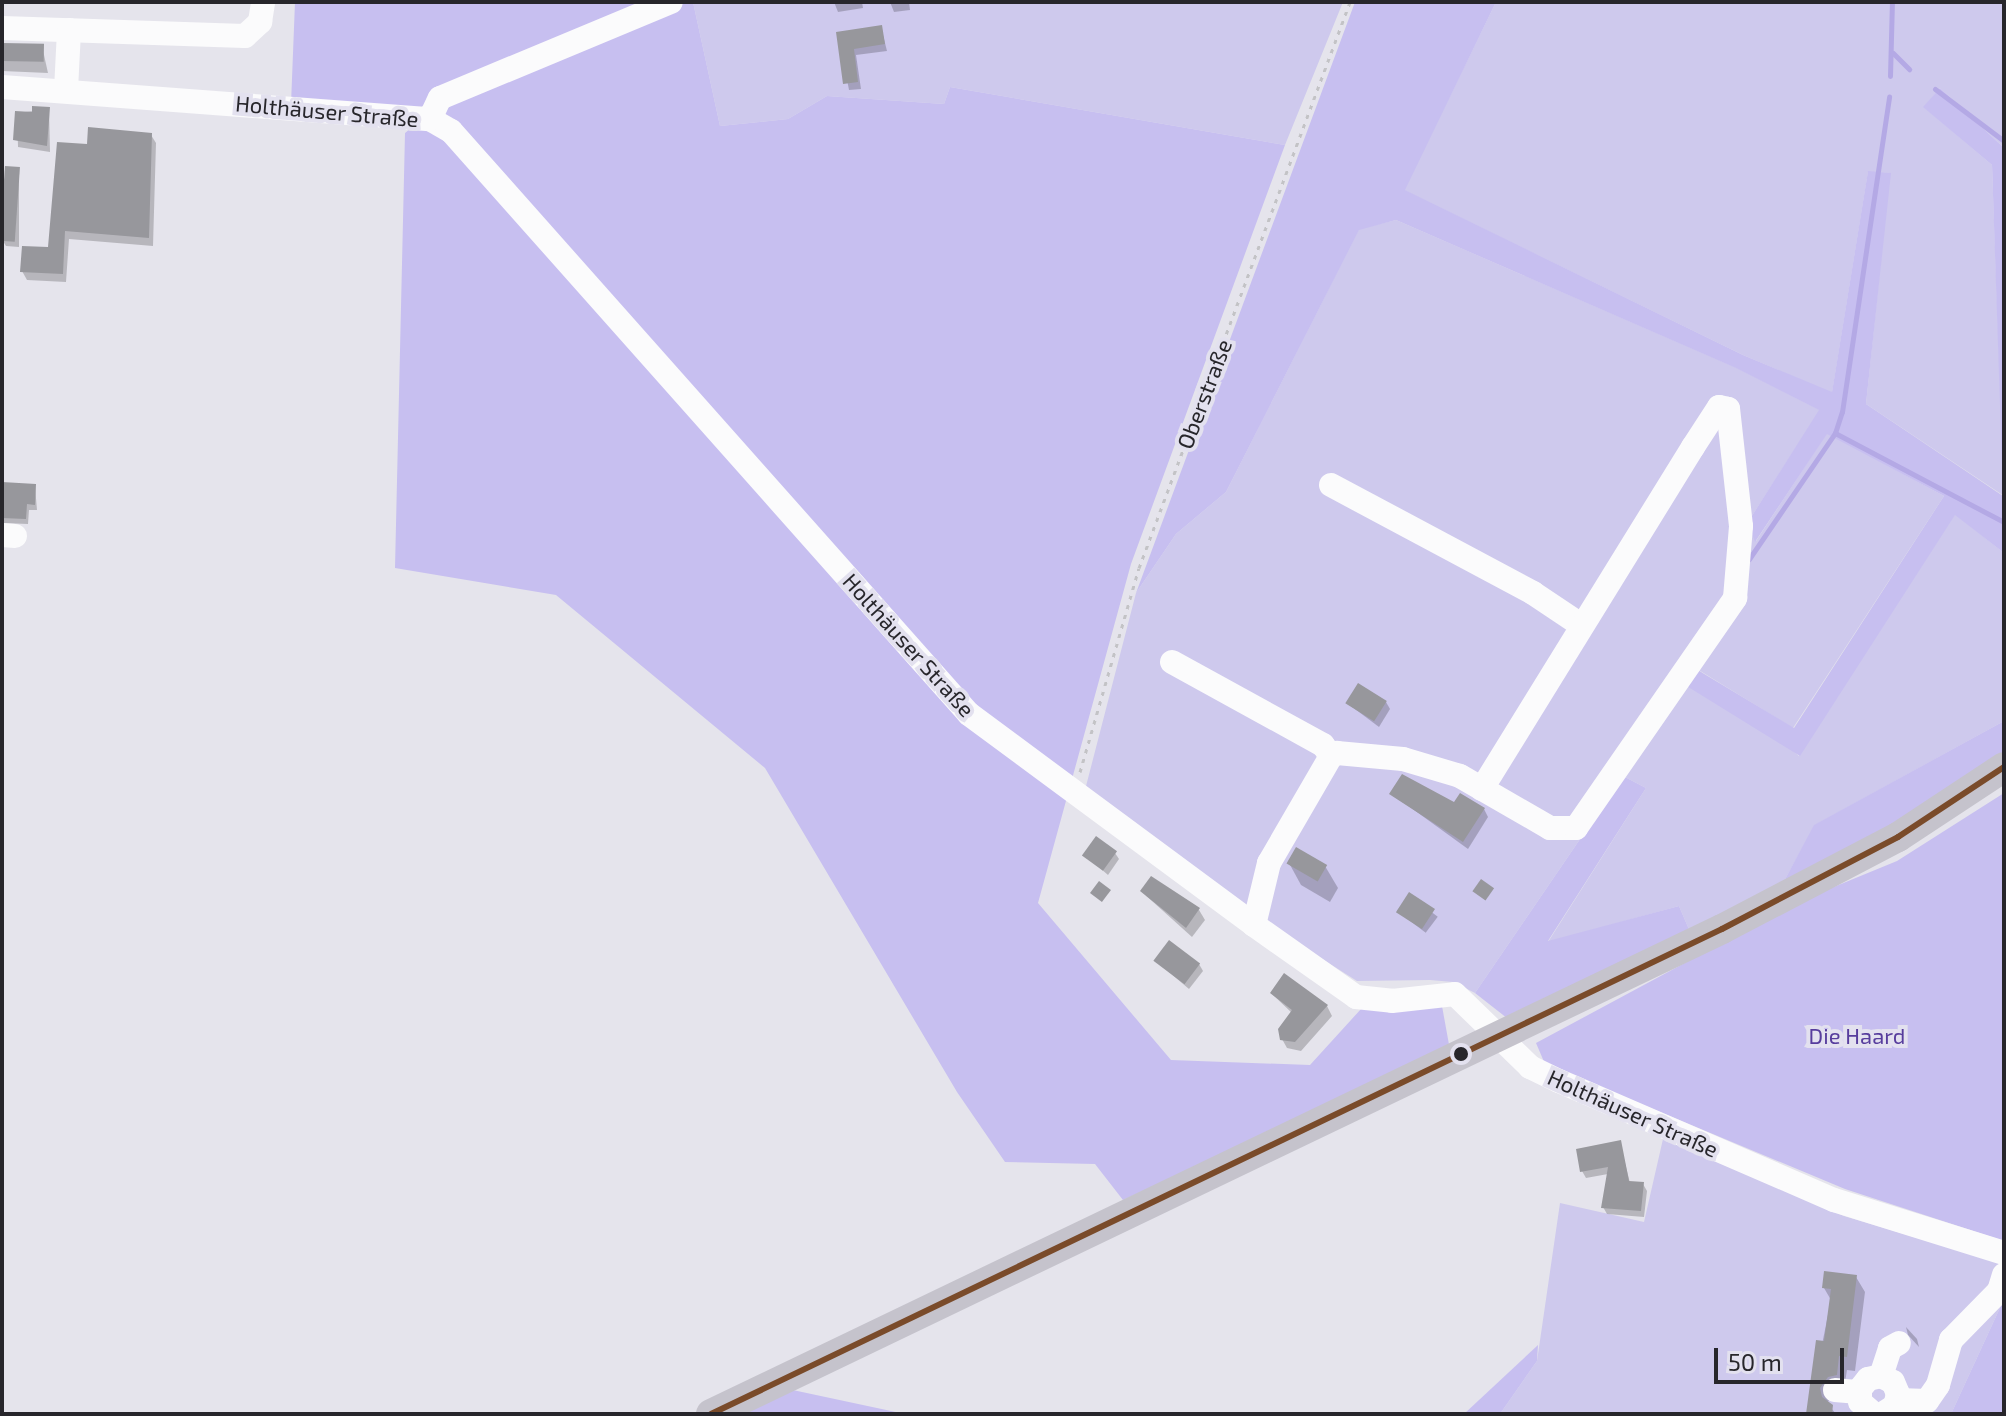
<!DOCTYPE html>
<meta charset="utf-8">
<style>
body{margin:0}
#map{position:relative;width:2006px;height:1416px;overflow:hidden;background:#e5e4ec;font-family:"Exo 2",sans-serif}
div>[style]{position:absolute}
.green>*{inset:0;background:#cec9ed}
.forest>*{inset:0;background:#c7bff0}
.shadow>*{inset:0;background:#0003;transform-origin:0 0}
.stream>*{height:5px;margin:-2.5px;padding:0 2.5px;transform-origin:2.5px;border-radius:2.5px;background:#b4a9e5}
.building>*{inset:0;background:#97979c;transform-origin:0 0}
.path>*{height:3px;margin-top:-1.5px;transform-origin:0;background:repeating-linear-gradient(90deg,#c3c3c6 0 4px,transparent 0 10px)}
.minor>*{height:24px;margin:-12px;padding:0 12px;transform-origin:12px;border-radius:12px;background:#fbfbfc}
.major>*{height:30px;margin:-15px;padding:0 15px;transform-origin:15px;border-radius:15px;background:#c5c3cc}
.bus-1>*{height:6px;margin:-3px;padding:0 3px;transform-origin:3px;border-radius:3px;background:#7a4b2a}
.dots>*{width:22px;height:22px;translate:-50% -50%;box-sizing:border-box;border:4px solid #e3e1ef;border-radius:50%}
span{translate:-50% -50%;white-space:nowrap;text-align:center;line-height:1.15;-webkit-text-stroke:8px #e3e1ef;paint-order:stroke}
.street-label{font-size:22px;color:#27262b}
.park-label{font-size:22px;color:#573d9d}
.frame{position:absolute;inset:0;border:4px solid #27262b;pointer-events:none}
.scale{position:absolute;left:1714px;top:1348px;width:130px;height:36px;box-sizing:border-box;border:4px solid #27262b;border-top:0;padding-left:10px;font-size:24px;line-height:28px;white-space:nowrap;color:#27262b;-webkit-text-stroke:6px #e3e1ef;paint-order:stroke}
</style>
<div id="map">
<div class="green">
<div style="clip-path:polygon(693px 2px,1343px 2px,1285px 145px,950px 87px,944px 104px,827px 96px,788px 119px,720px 126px)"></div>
<div style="clip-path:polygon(1496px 2px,2004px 2px,2004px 148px,1940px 88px,1924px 107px,1992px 165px,2004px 496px,1866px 404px,1890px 173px,1868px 172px,1832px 393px,1743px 355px,1404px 190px)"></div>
<div style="clip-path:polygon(1396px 220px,1737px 368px,1820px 410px,1748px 522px,1756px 541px,1827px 433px,1944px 496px,1793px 728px,1697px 669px,1799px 756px,1955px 514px,2004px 553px,2004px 721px,1815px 825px,1783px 883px,1691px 934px,1679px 906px,1548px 942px,1646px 788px,1623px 776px,1475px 993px,1453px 982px,1430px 980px,1357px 981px,1262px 921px,1085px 790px,1136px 593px,1176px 534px,1226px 492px,1359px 229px)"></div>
<div style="clip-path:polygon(1663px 1139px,1844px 1216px,2004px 1264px,2004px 1299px,1951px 1414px,1500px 1414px,1537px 1361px,1560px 1203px,1644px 1222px)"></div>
</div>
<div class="forest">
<div style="clip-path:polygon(295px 2px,663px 2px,438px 90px,413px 116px,291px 104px)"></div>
<div style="clip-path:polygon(680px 2px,693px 2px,720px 126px,788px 119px,827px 96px,944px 104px,950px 87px,1285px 145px,1131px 564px,1038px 903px,1171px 1060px,1310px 1065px,1361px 1009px,1442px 1006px,1450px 1050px,1123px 1200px,1095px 1164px,1005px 1162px,957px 1092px,765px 768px,556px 595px,395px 568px,405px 133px,442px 103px)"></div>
<div style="clip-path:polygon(1355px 2px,1496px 2px,1405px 190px,1743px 355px,1832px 392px,1868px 171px,1891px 173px,1866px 404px,2003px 496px,1992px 165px,1923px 107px,1940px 88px,2004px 148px,2004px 553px,1955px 515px,1800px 756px,1685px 685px,1696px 669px,1794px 728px,1944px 496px,1827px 434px,1755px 542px,1748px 522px,1819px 410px,1736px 368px,1396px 220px,1359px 230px,1226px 492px,1176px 534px,1136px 593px)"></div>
<div style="clip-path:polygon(2004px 721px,2004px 753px,1888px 829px,1783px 883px,1814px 825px)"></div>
<div style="clip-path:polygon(1623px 776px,1646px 788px,1548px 941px,1679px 906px,1691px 934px,1512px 1022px,1475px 993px)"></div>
<div style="clip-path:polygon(2004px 793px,2004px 1241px,1845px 1189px,1545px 1064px,1536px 1043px,1802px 900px,1897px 861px)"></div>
<div style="clip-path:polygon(2004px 1299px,2004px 1414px,1951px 1414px)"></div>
<div style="clip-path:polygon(1538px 1345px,1537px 1361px,1500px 1414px,1464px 1414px)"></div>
<div style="clip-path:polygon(788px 1389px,905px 1414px,736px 1414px)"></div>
</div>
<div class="shadow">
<div style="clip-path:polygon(834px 2px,862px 2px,863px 8px,838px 12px)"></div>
<div style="clip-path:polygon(890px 2px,909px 2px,910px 10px,894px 12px)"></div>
<div style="clip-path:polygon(881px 27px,887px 51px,856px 55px,861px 89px,849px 90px,838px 33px)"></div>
<div style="clip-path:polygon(2px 45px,42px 46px,48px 73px,2px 71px)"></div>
<div style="clip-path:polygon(49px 109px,50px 152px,18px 147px,17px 113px)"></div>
<div style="clip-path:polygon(151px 135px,156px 143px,153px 246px,69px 239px,66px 282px,27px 280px,22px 271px,50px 249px,89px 146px)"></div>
<div style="clip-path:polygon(19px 169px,19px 247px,6px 246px,3px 241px)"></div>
<div style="clip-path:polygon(2px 484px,35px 486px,37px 510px,29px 510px,28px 524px,2px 523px)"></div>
<div style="clip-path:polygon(1386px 702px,1390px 709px,1379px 727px,1347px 703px)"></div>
<div style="clip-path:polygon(1392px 794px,1484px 809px,1488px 817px,1468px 849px)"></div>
<div style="clip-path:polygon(1115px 853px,1119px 859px,1108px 875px,1085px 855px)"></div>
<div style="clip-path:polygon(1289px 863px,1325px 866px,1338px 888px,1330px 902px,1301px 885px)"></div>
<div style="clip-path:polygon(1142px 892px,1199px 910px,1205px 920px,1192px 937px)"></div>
<div style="left:1409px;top:895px;width:36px;height:20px;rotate:37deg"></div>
<div style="clip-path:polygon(1156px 961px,1199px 964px,1203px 971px,1189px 989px)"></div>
<div style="clip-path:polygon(1272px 994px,1327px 1006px,1332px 1016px,1301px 1051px,1287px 1048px,1282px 1039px,1292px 1013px)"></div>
<div style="clip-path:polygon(1620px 1143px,1630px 1183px,1643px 1184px,1647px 1191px,1644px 1217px,1607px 1214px,1603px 1207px,1608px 1174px,1586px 1178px,1582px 1171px)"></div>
<div style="clip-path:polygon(1856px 1277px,1865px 1292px,1855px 1371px,1847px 1370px,1844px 1389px,1836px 1391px,1827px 1403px,1836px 1414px,1808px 1414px,1831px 1300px,1824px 1288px)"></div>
<div style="clip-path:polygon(1906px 1327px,1917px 1339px,1919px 1347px,1908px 1335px)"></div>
</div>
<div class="stream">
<div style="left:1893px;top:53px;width:23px;rotate:45deg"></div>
<div style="left:1890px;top:76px;width:74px;rotate:-88.5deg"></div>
<div style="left:1935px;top:89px;width:86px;rotate:37deg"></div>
<div style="left:1835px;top:433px;width:191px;rotate:27.8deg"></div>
<div style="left:1749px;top:559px;width:153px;rotate:-55.7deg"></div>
<div style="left:1835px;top:433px;width:22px;rotate:-72deg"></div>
<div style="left:1842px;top:412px;width:319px;rotate:-81.5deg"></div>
</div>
<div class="building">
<div style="clip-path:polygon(882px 25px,885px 44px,854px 49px,858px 82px,843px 84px,836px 32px)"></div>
<div style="left:2px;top:43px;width:42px;height:18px;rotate:1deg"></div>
<div style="clip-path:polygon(32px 106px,50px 107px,47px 146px,13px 140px,15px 111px,32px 112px)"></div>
<div style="clip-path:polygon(88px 127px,152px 133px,149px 238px,65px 231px,63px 274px,20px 272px,22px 246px,48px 247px,57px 142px,87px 144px)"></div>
<div style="left:5px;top:166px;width:15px;height:75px;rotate:4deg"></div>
<div style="clip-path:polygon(2px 482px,36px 484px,35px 505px,27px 504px,26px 519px,2px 518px)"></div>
<div style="left:1358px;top:683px;width:34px;height:24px;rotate:32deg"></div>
<div style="clip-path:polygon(1402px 774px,1454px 802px,1460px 793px,1485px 808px,1463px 842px,1389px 794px)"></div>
<div style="left:1096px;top:836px;width:26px;height:24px;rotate:36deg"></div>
<div style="left:1296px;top:847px;width:36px;height:19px;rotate:30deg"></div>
<div style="clip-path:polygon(1151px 876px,1200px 908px,1186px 928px,1140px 891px)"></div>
<div style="left:1481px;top:879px;width:16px;height:15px;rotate:35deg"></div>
<div style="left:1099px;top:881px;width:15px;height:15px;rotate:37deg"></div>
<div style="left:1409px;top:892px;width:31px;height:24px;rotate:33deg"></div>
<div style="left:1169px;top:940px;width:39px;height:26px;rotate:37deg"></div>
<div style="clip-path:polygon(1284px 973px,1328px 1005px,1295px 1042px,1280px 1040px,1278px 1029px,1292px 1010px,1270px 993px)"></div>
<div style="clip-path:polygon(1621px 1140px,1629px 1181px,1644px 1182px,1641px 1211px,1601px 1208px,1608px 1167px,1580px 1172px,1576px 1149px)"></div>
<div style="clip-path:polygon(1824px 1271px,1857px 1275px,1847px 1357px,1839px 1356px,1837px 1375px,1828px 1377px,1820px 1388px,1822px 1397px,1833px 1405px,1832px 1414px,1806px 1414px,1816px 1340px,1824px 1341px,1831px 1289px,1822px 1288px)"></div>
</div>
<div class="path">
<div style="left:1080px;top:772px;width:212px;rotate:-73.9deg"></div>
<div style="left:1139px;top:568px;width:604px;rotate:-69.55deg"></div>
</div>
<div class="minor">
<div style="left:2px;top:28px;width:243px;rotate:1.9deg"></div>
<div style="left:245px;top:36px;width:21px;rotate:-43deg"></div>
<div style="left:260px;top:22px;width:20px;rotate:-81deg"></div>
<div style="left:2px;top:87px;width:429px;rotate:4.3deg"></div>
<div style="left:430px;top:119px;width:24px;rotate:30deg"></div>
<div style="left:451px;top:131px;width:780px;rotate:48.38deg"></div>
<div style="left:969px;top:714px;width:355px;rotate:36.5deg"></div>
<div style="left:1254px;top:925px;width:125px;rotate:35.2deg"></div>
<div style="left:1356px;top:997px;width:36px;rotate:6deg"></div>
<div style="left:1392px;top:1001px;width:63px;rotate:-6.3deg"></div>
<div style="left:1455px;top:994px;width:105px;rotate:44.2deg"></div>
<div style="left:1530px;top:1067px;width:32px;rotate:26deg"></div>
<div style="left:1559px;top:1081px;width:300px;rotate:23.4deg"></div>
<div style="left:1834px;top:1200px;width:178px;rotate:17.3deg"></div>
<div style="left:66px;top:90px;width:60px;rotate:-87.1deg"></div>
<div style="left:430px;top:119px;width:23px;rotate:-65deg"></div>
<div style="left:440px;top:98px;width:250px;rotate:-22.6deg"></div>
<div style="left:1331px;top:485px;width:229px;rotate:28.1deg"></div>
<div style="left:1533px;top:593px;width:58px;rotate:33.7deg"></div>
<div style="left:2px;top:535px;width:13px;rotate:4deg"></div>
<div style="left:1172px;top:662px;width:172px;rotate:28.8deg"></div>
<div style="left:1323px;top:745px;width:14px;rotate:54deg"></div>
<div style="left:1254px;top:925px;width:64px;rotate:-76.4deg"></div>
<div style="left:1269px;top:863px;width:124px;rotate:-59.9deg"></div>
<div style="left:1331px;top:756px;width:7px;rotate:-27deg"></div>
<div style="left:1337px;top:753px;width:66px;rotate:5.2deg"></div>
<div style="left:1403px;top:759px;width:59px;rotate:16.6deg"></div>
<div style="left:1460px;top:776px;width:104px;rotate:30deg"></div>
<div style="left:1550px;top:828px;width:26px"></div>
<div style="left:1576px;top:828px;width:280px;rotate:-55.3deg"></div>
<div style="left:1735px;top:598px;width:72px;rotate:-85.2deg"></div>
<div style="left:1741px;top:526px;width:118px;rotate:-96.3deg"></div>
<div style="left:1728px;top:409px;width:9px;rotate:-167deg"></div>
<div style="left:1719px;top:407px;width:48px;rotate:123deg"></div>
<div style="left:1693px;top:447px;width:402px;rotate:121.7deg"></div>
<div style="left:1881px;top:1376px;width:29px;rotate:-72deg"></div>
<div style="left:1890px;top:1348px;width:10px;rotate:-29deg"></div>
<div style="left:1835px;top:1390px;width:24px;rotate:5deg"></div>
<div style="left:1898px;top:1400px;width:29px;rotate:2deg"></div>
<div style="left:1927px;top:1401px;width:19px;rotate:-55deg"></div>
<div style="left:1938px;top:1385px;width:47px;rotate:-73.9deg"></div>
<div style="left:1951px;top:1340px;width:69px;rotate:-45.6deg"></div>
<div style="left:1999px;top:1291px;width:17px;rotate:-73deg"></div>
<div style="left:1874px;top:1414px;width:18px;rotate:-139deg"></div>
<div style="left:1860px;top:1402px;width:13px;rotate:-90deg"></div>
<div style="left:1860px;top:1389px;width:13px;rotate:-51deg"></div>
<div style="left:1868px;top:1379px;width:13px;rotate:-13deg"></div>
<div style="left:1881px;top:1376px;width:13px;rotate:27deg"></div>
<div style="left:1893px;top:1382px;width:13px;rotate:67deg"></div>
<div style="left:1898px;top:1394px;width:12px;rotate:104deg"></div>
<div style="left:1895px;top:1406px;width:15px;rotate:148deg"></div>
</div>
<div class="major">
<div style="left:711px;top:1414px;width:1121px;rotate:-25.63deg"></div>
<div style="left:1722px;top:929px;width:199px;rotate:-27.6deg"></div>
<div style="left:1898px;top:837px;width:127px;rotate:-33.4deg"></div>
</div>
<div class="bus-1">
<div style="left:711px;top:1414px;width:1121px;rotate:-25.63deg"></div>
<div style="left:1722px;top:929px;width:199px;rotate:-27.6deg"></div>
<div style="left:1898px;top:837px;width:127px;rotate:-33.4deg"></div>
</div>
<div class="dots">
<div style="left:1461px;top:1054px;background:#27262b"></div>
</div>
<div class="street-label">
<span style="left:327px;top:111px;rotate:5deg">Holthäuser Straße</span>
<span style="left:1204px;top:394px;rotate:-69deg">Oberstraße</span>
<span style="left:909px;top:645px;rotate:48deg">Holthäuser Straße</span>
<span style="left:1633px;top:1113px;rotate:24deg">Holthäuser Straße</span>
</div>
<div class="park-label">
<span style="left:1857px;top:1036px">Die Haard</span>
</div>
<div class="frame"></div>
<div class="scale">50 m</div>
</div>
